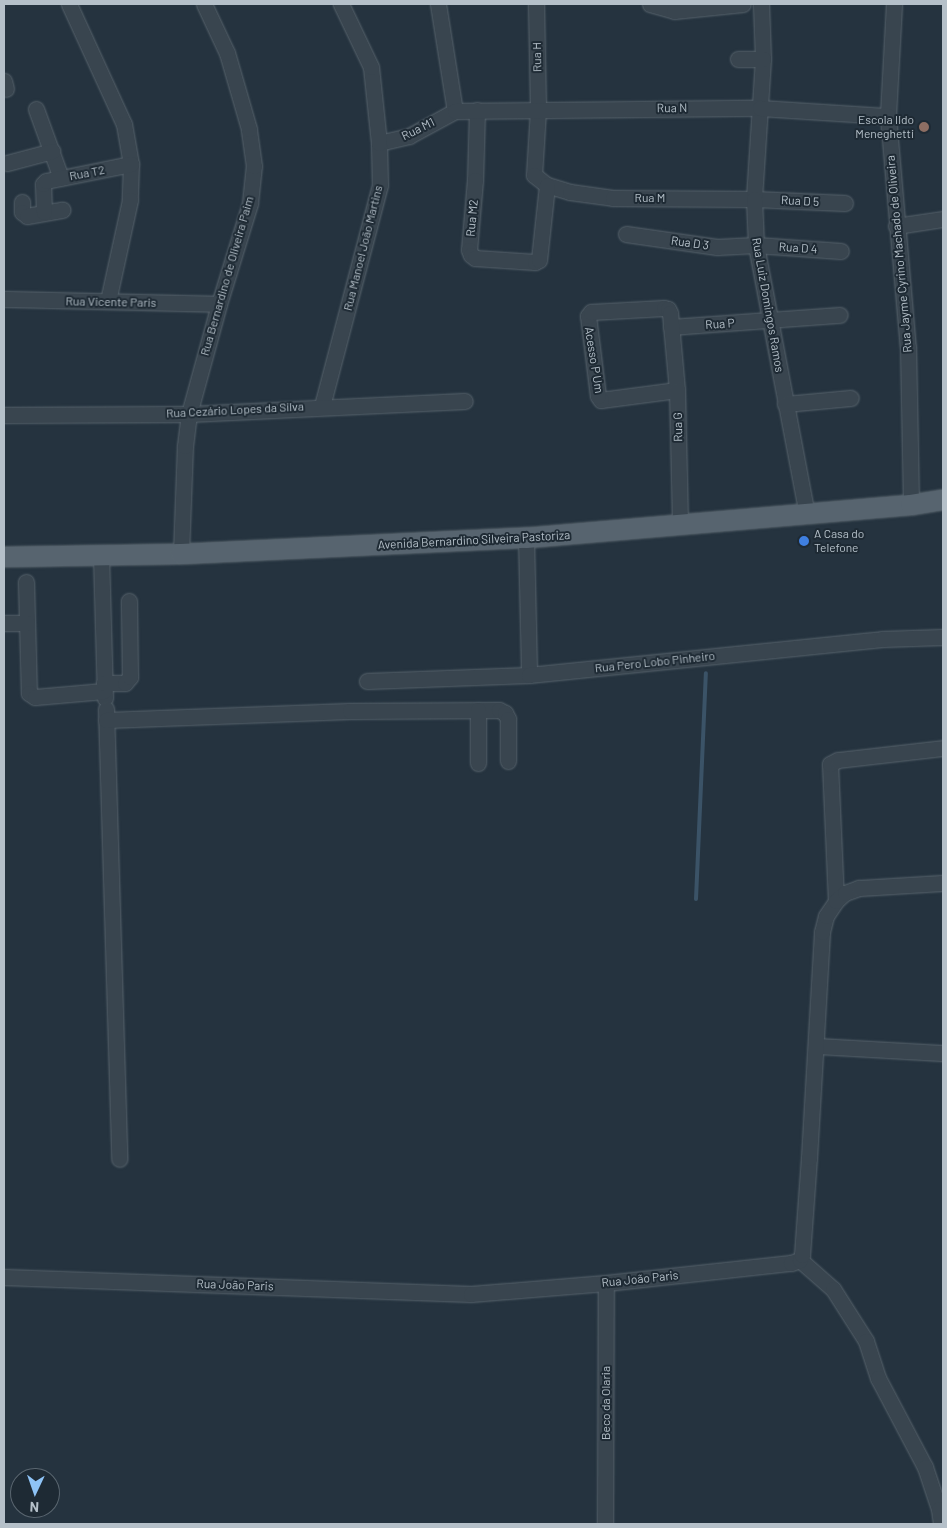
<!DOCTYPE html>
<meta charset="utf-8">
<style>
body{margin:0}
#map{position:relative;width:947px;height:1528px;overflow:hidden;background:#25333f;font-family:Barlow,sans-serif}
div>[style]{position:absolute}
.stream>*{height:4px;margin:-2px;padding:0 2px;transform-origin:2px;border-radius:2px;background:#3b5367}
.roads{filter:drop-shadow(0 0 1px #57636c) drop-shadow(0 0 1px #57636c)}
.minor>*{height:15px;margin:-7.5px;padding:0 7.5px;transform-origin:7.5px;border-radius:7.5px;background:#39454f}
.major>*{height:20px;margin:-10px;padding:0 10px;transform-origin:10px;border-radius:10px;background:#57646f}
.dots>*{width:14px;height:14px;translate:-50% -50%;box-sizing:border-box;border:2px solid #1e2a34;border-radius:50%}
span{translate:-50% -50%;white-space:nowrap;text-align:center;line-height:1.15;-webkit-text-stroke:4px #1e2a34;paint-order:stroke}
.street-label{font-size:12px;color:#b5c0c9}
.poi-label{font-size:12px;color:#b5c0c9}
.right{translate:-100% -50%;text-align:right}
.left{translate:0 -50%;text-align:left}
.frame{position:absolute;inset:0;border:5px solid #b5c0c9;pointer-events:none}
.north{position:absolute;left:10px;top:1468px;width:50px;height:50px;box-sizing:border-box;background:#1e2a34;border:1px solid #5a6670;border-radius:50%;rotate:183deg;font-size:14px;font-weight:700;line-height:20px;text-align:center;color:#b5c0c9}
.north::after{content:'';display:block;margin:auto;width:18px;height:22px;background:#8ec3f6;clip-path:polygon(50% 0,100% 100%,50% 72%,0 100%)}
</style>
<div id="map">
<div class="stream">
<div style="left:696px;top:899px;width:226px;rotate:-87.5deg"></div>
</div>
<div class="roads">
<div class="minor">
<div style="left:69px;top:4px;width:132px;rotate:65.4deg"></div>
<div style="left:124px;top:124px;width:41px;rotate:80.1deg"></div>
<div style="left:131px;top:164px;width:36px;rotate:92deg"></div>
<div style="left:130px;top:200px;width:103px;rotate:102.3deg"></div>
<div style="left:438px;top:4px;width:108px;rotate:81deg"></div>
<div style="left:536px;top:4px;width:106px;rotate:88.9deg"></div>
<div style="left:538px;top:110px;width:65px;rotate:93.5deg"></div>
<div style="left:534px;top:175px;width:16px;rotate:38deg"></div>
<div style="left:547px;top:185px;width:24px;rotate:17deg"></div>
<div style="left:570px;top:192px;width:43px;rotate:7.9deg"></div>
<div style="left:613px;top:198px;width:141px;rotate:0.4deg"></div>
<div style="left:754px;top:199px;width:91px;rotate:2.5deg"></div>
<div style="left:650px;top:4px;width:25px;rotate:16deg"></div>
<div style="left:674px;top:11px;width:69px;rotate:-5.8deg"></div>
<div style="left:761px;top:4px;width:55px;rotate:87.9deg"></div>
<div style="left:763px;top:59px;width:140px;rotate:93.7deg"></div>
<div style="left:754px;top:199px;width:46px;rotate:87.5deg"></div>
<div style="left:756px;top:245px;width:275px;rotate:79.3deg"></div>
<div style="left:894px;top:4px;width:112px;rotate:93.1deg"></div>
<div style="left:888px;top:116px;width:232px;rotate:85.1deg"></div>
<div style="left:908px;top:347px;width:158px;rotate:88.9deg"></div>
<div style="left:738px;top:59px;width:25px"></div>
<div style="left:4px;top:81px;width:8px;rotate:76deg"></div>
<div style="left:36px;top:109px;width:73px;rotate:70.1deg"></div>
<div style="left:477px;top:110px;width:70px;rotate:91.6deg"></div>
<div style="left:475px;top:180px;width:70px;rotate:94.9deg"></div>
<div style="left:469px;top:250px;width:5px;rotate:68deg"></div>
<div style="left:471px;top:255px;width:5px;rotate:37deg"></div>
<div style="left:475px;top:258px;width:60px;rotate:3.8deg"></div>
<div style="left:535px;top:262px;width:4px;rotate:-27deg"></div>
<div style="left:539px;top:260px;width:75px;rotate:-83.9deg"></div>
<div style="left:379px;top:143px;width:31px;rotate:-13deg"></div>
<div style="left:409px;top:136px;width:52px;rotate:-28.5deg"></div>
<div style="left:455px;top:111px;width:305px;rotate:-0.6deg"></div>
<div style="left:760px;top:108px;width:128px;rotate:3.6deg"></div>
<div style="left:7px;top:163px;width:47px;rotate:-14.9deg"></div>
<div style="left:22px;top:202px;width:10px;rotate:90deg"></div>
<div style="left:22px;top:212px;width:6px;rotate:39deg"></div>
<div style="left:27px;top:216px;width:36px;rotate:-10deg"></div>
<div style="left:44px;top:212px;width:28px;rotate:-92deg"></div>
<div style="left:43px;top:184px;width:4px;rotate:-45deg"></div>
<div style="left:46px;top:181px;width:87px;rotate:-11.3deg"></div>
<div style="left:896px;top:226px;width:48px;rotate:-8.5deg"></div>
<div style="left:626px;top:234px;width:92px;rotate:8.1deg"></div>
<div style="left:717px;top:247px;width:39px;rotate:-3deg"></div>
<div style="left:756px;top:245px;width:85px;rotate:4deg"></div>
<div style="left:4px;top:299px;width:215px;rotate:1.3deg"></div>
<div style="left:671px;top:327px;width:169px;rotate:-4.1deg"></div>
<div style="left:677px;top:390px;width:77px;rotate:172.5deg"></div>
<div style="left:601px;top:400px;width:5px;rotate:-127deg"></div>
<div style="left:598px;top:396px;width:81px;rotate:-97.1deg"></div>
<div style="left:588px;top:316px;width:5px;rotate:-53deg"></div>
<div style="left:591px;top:312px;width:73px;rotate:-3.1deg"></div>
<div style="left:664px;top:308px;width:4px;rotate:14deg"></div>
<div style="left:668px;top:309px;width:4px;rotate:63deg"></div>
<div style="left:670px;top:313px;width:77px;rotate:84.8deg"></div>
<div style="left:677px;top:390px;width:136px;rotate:88.7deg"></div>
<div style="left:785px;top:404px;width:66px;rotate:-5.2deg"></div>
<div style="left:322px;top:406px;width:228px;rotate:-75.3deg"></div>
<div style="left:380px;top:185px;width:42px;rotate:-91.4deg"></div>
<div style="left:379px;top:143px;width:76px;rotate:-96deg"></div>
<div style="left:371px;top:67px;width:70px;rotate:-115.5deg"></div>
<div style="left:4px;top:415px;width:185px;rotate:-0.3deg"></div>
<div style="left:189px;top:414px;width:276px;rotate:-2.7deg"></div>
<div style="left:526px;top:538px;width:137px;rotate:88.7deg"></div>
<div style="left:181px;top:554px;width:108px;rotate:-87.9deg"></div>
<div style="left:185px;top:446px;width:32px;rotate:-83deg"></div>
<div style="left:189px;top:414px;width:114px;rotate:-74.7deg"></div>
<div style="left:219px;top:304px;width:106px;rotate:-72.9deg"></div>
<div style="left:250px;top:203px;width:37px;rotate:-84deg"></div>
<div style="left:254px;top:166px;width:37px;rotate:-98deg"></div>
<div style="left:249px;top:129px;width:79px;rotate:-106.1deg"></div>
<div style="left:227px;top:53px;width:54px;rotate:-115.1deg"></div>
<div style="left:101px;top:555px;width:143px;rotate:88.4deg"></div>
<div style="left:26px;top:582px;width:111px;rotate:88.5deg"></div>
<div style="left:29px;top:693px;width:7px;rotate:34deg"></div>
<div style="left:35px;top:697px;width:69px;rotate:-5deg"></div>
<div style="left:4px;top:623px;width:23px"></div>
<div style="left:367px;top:681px;width:162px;rotate:-2.1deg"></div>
<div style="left:529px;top:675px;width:355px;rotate:-5.8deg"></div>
<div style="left:882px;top:639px;width:61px;rotate:-1.9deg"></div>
<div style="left:104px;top:683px;width:21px"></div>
<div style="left:125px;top:683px;width:8px;rotate:-50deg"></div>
<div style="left:130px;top:677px;width:76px;rotate:-90.8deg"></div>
<div style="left:106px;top:709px;width:450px;rotate:88.3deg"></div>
<div style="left:106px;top:720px;width:244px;rotate:-2.1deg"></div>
<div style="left:350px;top:711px;width:149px;rotate:-0.4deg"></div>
<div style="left:499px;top:710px;width:7px;rotate:27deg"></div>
<div style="left:505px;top:713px;width:7px;rotate:63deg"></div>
<div style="left:508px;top:719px;width:42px;rotate:90deg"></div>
<div style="left:478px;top:763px;width:53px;rotate:-90deg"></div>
<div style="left:836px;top:901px;width:137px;rotate:-92.5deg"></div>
<div style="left:830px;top:764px;width:9px;rotate:-27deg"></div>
<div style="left:838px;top:760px;width:106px;rotate:-6.5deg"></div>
<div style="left:816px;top:1046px;width:127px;rotate:3.2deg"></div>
<div style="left:800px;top:1260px;width:44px;rotate:41.3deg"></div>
<div style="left:833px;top:1289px;width:62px;rotate:57.6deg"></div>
<div style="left:866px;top:1341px;width:39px;rotate:72deg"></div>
<div style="left:878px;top:1378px;width:101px;rotate:62.2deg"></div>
<div style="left:925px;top:1467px;width:44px;rotate:71.6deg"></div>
<div style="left:939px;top:1509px;width:15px;rotate:82deg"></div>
<div style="left:4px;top:1277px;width:467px;rotate:2.1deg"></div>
<div style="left:471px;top:1294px;width:135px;rotate:-4.7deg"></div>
<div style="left:606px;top:1283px;width:186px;rotate:-6.2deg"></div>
<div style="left:791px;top:1263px;width:9px;rotate:-18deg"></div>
<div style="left:800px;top:1260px;width:5px;rotate:-68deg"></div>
<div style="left:802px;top:1255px;width:97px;rotate:-85.9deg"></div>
<div style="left:809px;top:1158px;width:226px;rotate:-86.7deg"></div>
<div style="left:822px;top:932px;width:16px;rotate:-76deg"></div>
<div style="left:826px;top:916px;width:18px;rotate:-56deg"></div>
<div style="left:836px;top:901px;width:12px;rotate:-42deg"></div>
<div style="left:845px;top:893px;width:15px;rotate:-20deg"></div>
<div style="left:859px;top:888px;width:84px;rotate:-3.4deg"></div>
<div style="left:605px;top:1524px;width:241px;rotate:-89.8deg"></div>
</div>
<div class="major">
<div style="left:4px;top:557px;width:177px;rotate:-1deg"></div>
<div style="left:181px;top:554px;width:345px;rotate:-2.7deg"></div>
<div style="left:526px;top:538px;width:386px;rotate:-4.9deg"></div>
<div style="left:911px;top:505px;width:32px;rotate:-9deg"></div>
</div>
</div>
<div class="dots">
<div style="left:924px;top:127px;background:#8d6e63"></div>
<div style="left:804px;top:541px;background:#3f7fe0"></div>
</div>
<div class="street-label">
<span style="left:537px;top:57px;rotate:-91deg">Rua H</span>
<span style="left:672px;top:108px;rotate:-1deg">Rua N</span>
<span style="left:418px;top:129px;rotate:-26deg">Rua M1</span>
<span style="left:87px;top:173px;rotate:-11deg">Rua T2</span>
<span style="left:650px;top:198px">Rua M</span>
<span style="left:800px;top:201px;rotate:3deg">Rua D 5</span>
<span style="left:472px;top:218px;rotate:-85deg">Rua M2</span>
<span style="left:690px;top:243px;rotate:8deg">Rua D 3</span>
<span style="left:363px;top:248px;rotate:-76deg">Rua Manoel João Martins</span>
<span style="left:798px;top:248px;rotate:4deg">Rua D 4</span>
<span style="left:899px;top:254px;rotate:-95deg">Rua Jayme Cyrino Machado de Oliveira</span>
<span style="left:227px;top:276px;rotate:-74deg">Rua Bernardino de Oliveira Paim</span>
<span style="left:111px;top:302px;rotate:1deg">Rua Vicente Paris</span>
<span style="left:768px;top:305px;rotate:80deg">Rua Luiz Domingos Ramos</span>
<span style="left:720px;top:324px;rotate:-4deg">Rua P</span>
<span style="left:594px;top:360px;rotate:81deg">Acesso P Um</span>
<span style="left:235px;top:410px;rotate:-3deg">Rua Cezário Lopes da Silva</span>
<span style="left:678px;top:427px;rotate:-91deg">Rua G</span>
<span style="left:474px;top:540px;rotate:-3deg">Avenida Bernardino Silveira Pastoriza</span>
<span style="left:655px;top:662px;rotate:-6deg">Rua Pero Lobo Pinheiro</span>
<span style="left:640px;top:1279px;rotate:-6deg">Rua João Paris</span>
<span style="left:235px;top:1285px;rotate:2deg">Rua João Paris</span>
<span style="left:606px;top:1403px;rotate:-90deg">Beco da Olaria</span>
</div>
<div class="poi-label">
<span class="right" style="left:914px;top:127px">Escola Ildo<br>Meneghetti</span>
<span class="left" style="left:814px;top:541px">A Casa do<br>Telefone</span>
</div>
<div class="frame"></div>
<div class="north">N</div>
</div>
